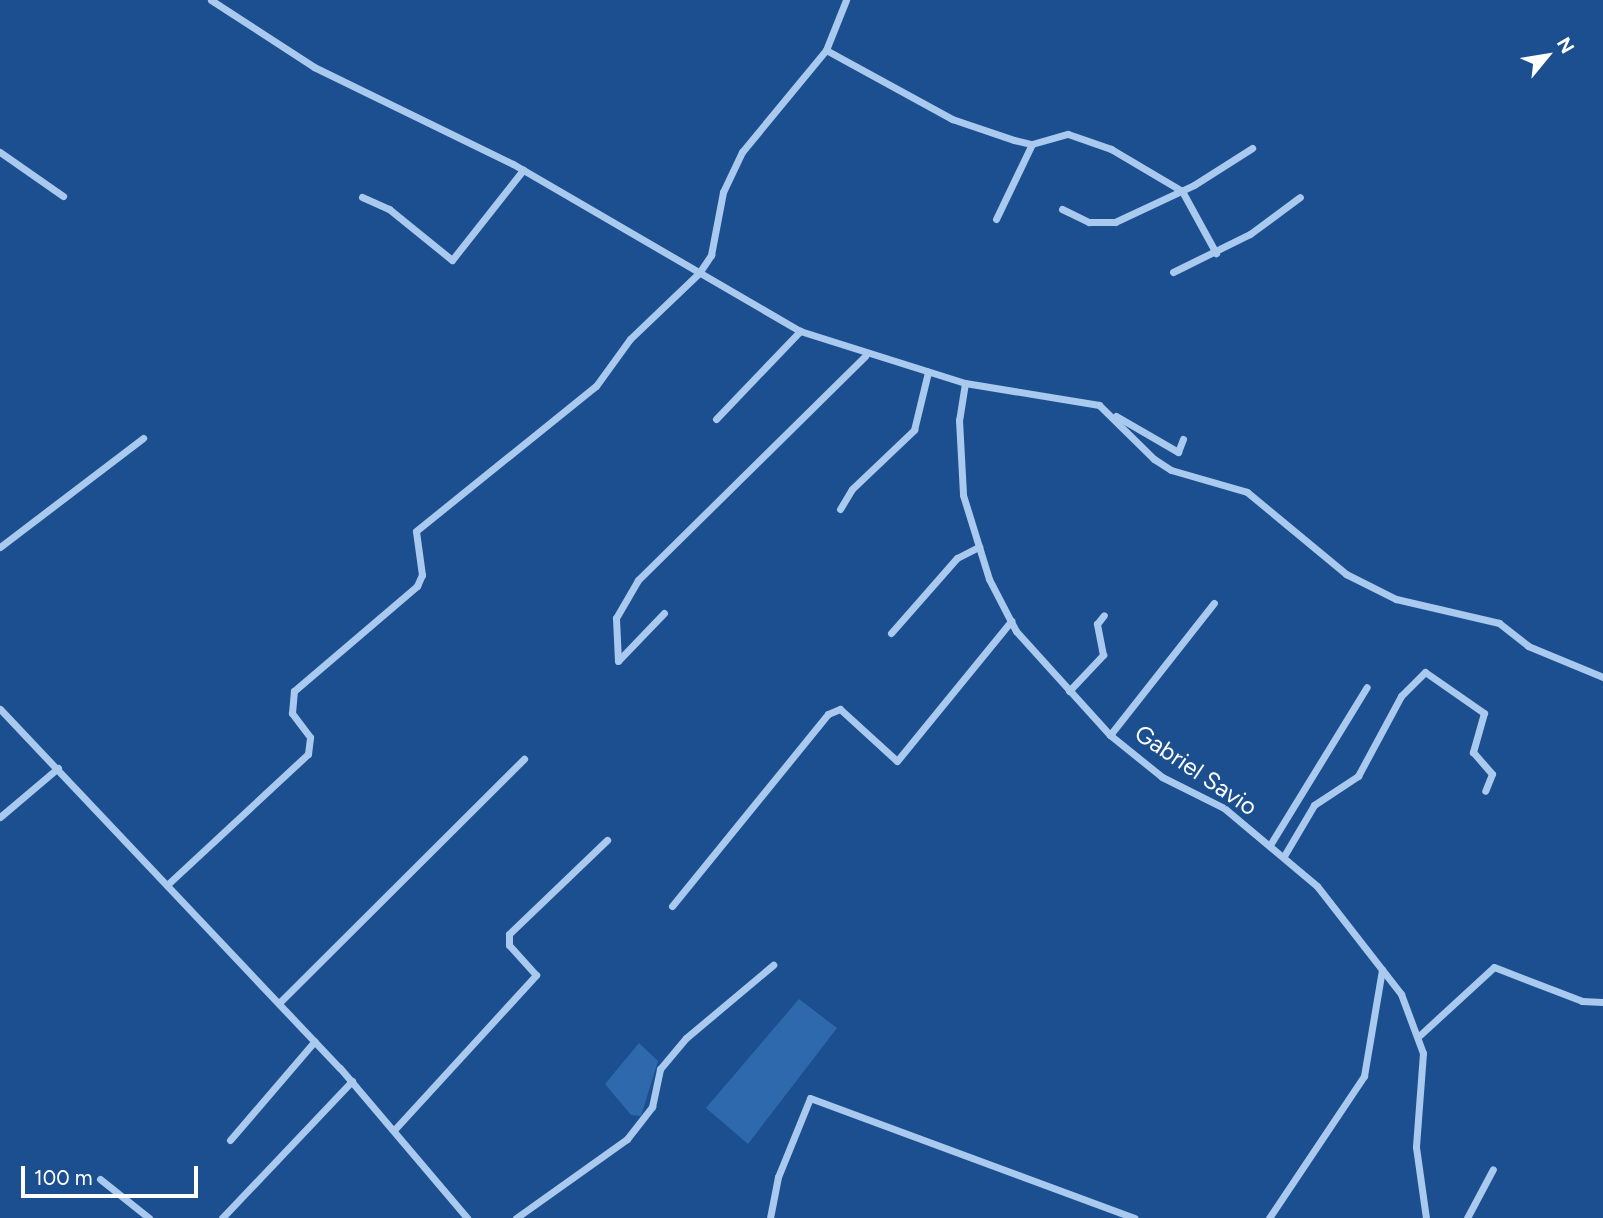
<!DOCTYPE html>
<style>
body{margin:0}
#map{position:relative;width:1603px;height:1218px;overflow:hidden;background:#1b4f8f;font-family:Figtree,sans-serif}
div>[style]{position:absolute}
.green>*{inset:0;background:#2e69ad}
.street>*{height:7px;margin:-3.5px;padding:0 3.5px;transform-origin:3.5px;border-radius:3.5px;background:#a9c9ee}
span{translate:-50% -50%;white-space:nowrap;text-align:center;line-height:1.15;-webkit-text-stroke:6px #1b4f8f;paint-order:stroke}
.street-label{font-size:24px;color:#fff}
.north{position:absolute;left:1512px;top:21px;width:70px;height:70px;-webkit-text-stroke:5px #1b4f8f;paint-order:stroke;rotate:60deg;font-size:19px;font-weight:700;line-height:28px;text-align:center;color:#fff}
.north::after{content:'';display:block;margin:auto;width:24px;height:32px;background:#fff;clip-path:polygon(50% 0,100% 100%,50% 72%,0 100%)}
.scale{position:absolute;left:21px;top:1166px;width:177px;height:32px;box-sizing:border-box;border:4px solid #fff;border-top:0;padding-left:9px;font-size:21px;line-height:24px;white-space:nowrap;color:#fff;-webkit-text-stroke:5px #1b4f8f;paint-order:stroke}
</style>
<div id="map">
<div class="green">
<div style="clip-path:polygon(799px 999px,837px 1028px,748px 1144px,706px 1108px)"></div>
<div style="clip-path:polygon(639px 1043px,658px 1061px,641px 1116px,631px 1115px,605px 1084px)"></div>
</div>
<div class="street">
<div style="left:211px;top:0;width:123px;rotate:33deg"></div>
<div style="left:314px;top:67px;width:221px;rotate:26deg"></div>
<div style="left:513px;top:164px;width:332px;rotate:30.2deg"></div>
<div style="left:800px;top:331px;width:173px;rotate:17.5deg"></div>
<div style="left:965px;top:383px;width:136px;rotate:9.3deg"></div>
<div style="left:1099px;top:405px;width:77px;rotate:44.5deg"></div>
<div style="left:1154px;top:459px;width:20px;rotate:33deg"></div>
<div style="left:1171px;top:470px;width:79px;rotate:16.1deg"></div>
<div style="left:1247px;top:492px;width:129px;rotate:39.6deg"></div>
<div style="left:1346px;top:574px;width:56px;rotate:26.6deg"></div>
<div style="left:1396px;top:599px;width:106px;rotate:13.1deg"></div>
<div style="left:1499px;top:623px;width:37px;rotate:38deg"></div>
<div style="left:1528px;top:646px;width:81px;rotate:22.5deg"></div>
<div style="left:826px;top:50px;width:144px;rotate:28.7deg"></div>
<div style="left:952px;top:119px;width:65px;rotate:18.7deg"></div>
<div style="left:1014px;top:140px;width:18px;rotate:13deg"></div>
<div style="left:1032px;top:144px;width:37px;rotate:-16deg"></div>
<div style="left:1068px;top:134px;width:46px;rotate:19.2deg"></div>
<div style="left:1111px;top:149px;width:82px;rotate:30.6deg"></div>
<div style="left:1182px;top:191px;width:71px;rotate:61.3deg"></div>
<div style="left:0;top:152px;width:77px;rotate:34.9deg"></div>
<div style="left:362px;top:197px;width:30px;rotate:24deg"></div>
<div style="left:389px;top:209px;width:81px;rotate:39deg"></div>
<div style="left:452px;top:260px;width:115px;rotate:-51.7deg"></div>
<div style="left:1062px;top:209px;width:30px;rotate:26deg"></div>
<div style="left:1089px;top:222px;width:26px"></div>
<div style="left:1115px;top:222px;width:87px;rotate:-25.1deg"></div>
<div style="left:1194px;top:185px;width:69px;rotate:-32.5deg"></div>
<div style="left:996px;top:219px;width:83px;rotate:-64.4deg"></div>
<div style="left:1173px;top:272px;width:86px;rotate:-26.3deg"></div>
<div style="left:1250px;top:234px;width:62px;rotate:-36.5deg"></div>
<div style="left:965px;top:383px;width:37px;rotate:99deg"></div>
<div style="left:959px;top:420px;width:75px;rotate:86.9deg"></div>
<div style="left:963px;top:495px;width:88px;rotate:72.8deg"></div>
<div style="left:989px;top:579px;width:59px;rotate:62.6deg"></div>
<div style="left:1016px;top:631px;width:140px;rotate:47.9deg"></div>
<div style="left:1110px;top:735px;width:67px;rotate:38.9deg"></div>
<div style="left:1162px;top:777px;width:69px;rotate:26.6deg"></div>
<div style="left:1224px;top:808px;width:121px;rotate:40deg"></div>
<div style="left:1317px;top:886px;width:137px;rotate:52.1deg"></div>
<div style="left:1401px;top:994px;width:63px;rotate:69.6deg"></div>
<div style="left:1423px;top:1053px;width:94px;rotate:94.3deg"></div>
<div style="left:1416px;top:1147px;width:72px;rotate:82deg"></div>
<div style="left:1116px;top:416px;width:72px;rotate:30.1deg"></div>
<div style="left:1178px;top:452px;width:14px;rotate:-69deg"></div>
<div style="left:716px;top:419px;width:122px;rotate:-46.3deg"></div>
<div style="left:840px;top:509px;width:23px;rotate:-59deg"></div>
<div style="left:852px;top:489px;width:86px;rotate:-43.6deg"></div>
<div style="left:914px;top:430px;width:60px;rotate:-76.4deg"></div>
<div style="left:0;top:547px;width:180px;rotate:-37.3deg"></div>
<div style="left:664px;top:613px;width:66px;rotate:133.8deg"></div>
<div style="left:618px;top:661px;width:43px;rotate:-92.7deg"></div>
<div style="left:616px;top:618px;width:44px;rotate:-59.9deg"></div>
<div style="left:638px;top:580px;width:319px;rotate:-44.6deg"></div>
<div style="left:891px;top:633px;width:100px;rotate:-48.7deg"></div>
<div style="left:957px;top:558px;width:25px;rotate:-27deg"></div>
<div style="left:1069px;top:691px;width:50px;rotate:-46.6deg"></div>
<div style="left:1103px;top:655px;width:32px;rotate:-101deg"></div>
<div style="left:1097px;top:624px;width:11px;rotate:-52deg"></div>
<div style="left:0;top:709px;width:494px;rotate:46.6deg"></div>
<div style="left:340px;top:1068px;width:197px;rotate:49.7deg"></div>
<div style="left:1110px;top:735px;width:168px;rotate:-51.8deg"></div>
<div style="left:0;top:817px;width:76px;rotate:-40.2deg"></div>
<div style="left:1270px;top:845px;width:185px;rotate:-58.5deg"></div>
<div style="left:1284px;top:856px;width:59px;rotate:-59.5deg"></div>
<div style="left:1314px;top:805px;width:53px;rotate:-33.4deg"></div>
<div style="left:1358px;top:776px;width:91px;rotate:-61.7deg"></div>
<div style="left:1401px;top:696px;width:34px;rotate:-45deg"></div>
<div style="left:1425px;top:672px;width:72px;rotate:34.8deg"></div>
<div style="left:1484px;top:713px;width:41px;rotate:105.8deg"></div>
<div style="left:1473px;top:752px;width:29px;rotate:49deg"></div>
<div style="left:1492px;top:774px;width:18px;rotate:112deg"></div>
<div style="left:168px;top:884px;width:191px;rotate:-42.9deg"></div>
<div style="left:308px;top:754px;width:17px;rotate:-83deg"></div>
<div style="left:310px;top:737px;width:30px;rotate:-127deg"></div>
<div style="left:292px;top:713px;width:22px;rotate:-85deg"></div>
<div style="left:294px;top:691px;width:162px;rotate:-40.5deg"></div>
<div style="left:417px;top:586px;width:12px;rotate:-66deg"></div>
<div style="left:422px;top:575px;width:44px;rotate:-97.8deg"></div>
<div style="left:416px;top:531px;width:231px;rotate:-38.9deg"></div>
<div style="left:596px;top:386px;width:58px;rotate:-54.1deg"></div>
<div style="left:630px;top:339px;width:95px;rotate:-43.7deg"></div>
<div style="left:699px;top:273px;width:22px;rotate:-56deg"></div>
<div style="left:711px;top:255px;width:64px;rotate:-79.2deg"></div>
<div style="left:723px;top:192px;width:44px;rotate:-64.6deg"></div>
<div style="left:742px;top:152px;width:132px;rotate:-50.5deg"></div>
<div style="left:826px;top:50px;width:54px;rotate:-68.2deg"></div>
<div style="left:672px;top:906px;width:247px;rotate:-50.9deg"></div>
<div style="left:828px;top:714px;width:13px;rotate:-23deg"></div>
<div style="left:840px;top:709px;width:77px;rotate:42.4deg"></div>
<div style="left:897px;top:761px;width:181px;rotate:-50.8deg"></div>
<div style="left:279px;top:1003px;width:346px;rotate:-44.9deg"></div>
<div style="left:1420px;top:1035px;width:100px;rotate:-42.6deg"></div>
<div style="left:1494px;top:967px;width:94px;rotate:21.1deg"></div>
<div style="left:1582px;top:1001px;width:21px;rotate:3deg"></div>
<div style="left:395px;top:1129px;width:209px;rotate:-47.5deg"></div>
<div style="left:536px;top:975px;width:40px;rotate:-132deg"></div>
<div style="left:509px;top:945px;width:11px;rotate:-90deg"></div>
<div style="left:509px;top:934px;width:136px;rotate:-43.8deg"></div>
<div style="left:230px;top:1140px;width:130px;rotate:-49.4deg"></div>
<div style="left:100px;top:1179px;width:63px;rotate:38.5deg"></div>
<div style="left:222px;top:1218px;width:189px;rotate:-46.5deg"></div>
<div style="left:516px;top:1218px;width:136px;rotate:-35.4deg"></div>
<div style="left:627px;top:1139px;width:41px;rotate:-52deg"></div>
<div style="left:652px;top:1107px;width:39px;rotate:-78deg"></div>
<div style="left:660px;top:1069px;width:40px;rotate:-50deg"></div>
<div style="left:686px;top:1038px;width:114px;rotate:-40deg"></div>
<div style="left:770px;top:1218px;width:42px;rotate:-79deg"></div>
<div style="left:778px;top:1177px;width:85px;rotate:-67.9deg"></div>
<div style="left:810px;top:1098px;width:346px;rotate:20.3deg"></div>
<div style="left:1269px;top:1218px;width:171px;rotate:-56.2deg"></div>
<div style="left:1364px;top:1076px;width:108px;rotate:-80.4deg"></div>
<div style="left:1467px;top:1218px;width:55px;rotate:-62deg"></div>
</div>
<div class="street-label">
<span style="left:1196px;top:770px;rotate:34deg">Gabriel Savio</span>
</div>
<div class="north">N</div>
<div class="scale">100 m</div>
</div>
